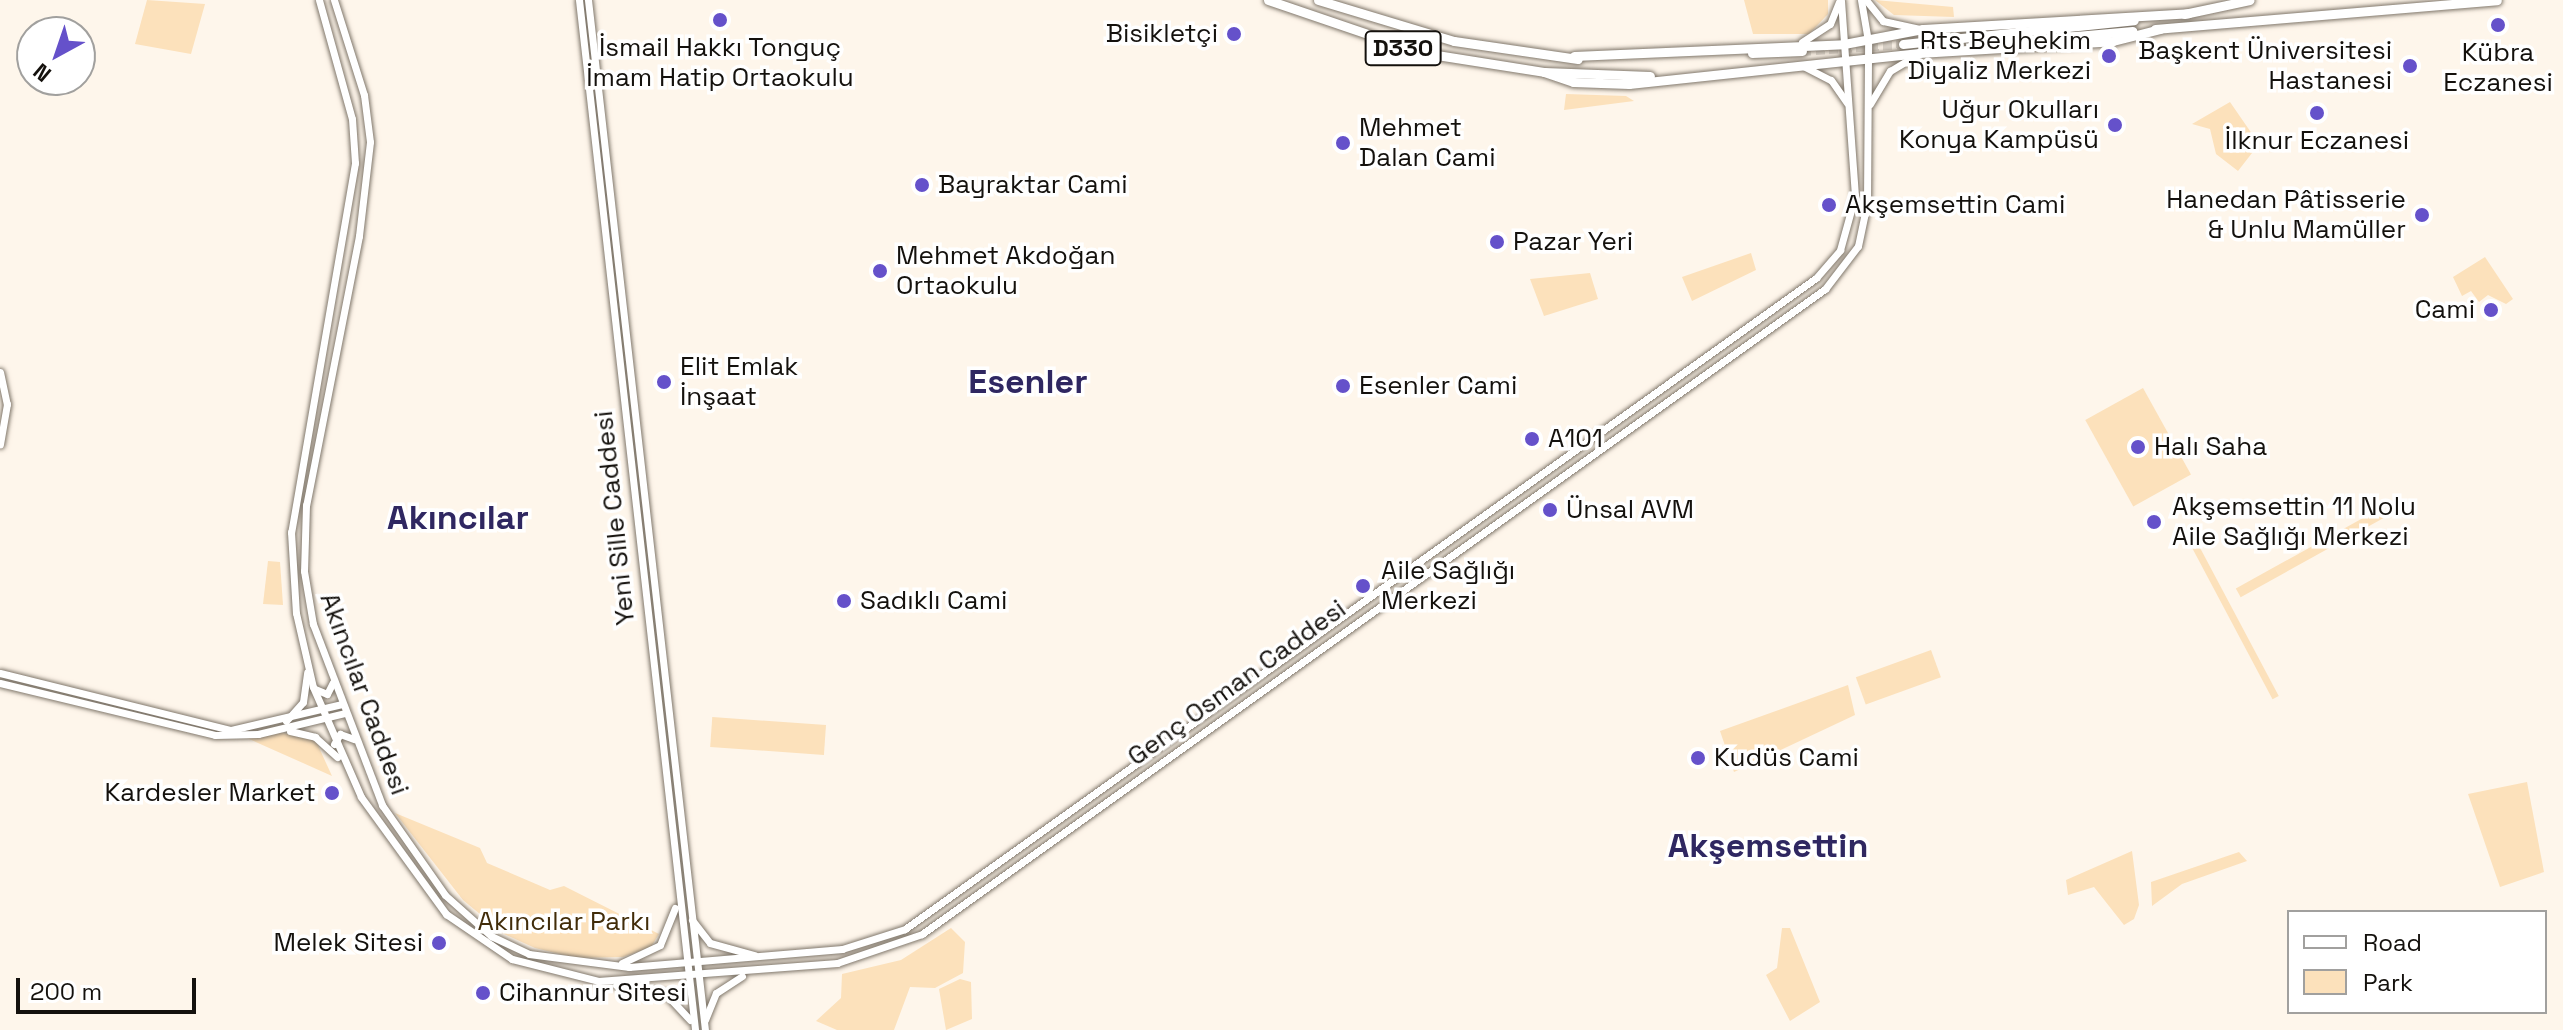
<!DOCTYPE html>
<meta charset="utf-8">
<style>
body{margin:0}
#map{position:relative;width:2563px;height:1030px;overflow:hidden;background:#fef6eb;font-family:"Space Grotesk",sans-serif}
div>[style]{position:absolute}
.green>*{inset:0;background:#fce1bb;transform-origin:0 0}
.highway-tunnel>*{height:9px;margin-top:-4.5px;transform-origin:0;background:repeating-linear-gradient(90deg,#dbd4ca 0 9px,transparent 0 13.5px)}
.roads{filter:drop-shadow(0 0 2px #80776b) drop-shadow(0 0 2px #80776b)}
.secondary>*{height:7px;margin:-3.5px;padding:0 3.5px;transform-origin:3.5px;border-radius:3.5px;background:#fff}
.highway>*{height:9px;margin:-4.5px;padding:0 4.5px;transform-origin:4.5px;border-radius:4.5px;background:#fff}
.dots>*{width:22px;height:22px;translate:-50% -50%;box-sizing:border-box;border:4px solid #fff;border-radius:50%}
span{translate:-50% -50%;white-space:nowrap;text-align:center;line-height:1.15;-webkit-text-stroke:7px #fff;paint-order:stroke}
.shield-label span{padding:2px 6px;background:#fff;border:2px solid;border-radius:6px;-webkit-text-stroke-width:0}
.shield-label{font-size:24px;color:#14110d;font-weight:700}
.poi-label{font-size:26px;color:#14110d}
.right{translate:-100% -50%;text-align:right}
.left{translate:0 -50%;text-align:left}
.street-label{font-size:26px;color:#14110d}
.park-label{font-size:26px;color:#412c09}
.district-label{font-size:34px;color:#2f2761;font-weight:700}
.legend{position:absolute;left:2287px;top:910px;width:260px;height:104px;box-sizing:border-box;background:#fff;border:2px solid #a1a09e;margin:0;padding:10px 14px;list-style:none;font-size:24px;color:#14110d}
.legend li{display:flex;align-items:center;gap:16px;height:40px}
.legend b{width:40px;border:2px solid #a1a09e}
.north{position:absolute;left:16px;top:16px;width:80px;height:80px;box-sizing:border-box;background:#fff;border:2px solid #a1a09e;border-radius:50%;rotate:220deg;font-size:22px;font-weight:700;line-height:32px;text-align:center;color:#14110d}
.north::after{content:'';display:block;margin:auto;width:28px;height:36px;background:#6551ca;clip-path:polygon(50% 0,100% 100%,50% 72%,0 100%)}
.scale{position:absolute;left:16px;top:978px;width:180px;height:36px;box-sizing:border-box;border:4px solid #14110d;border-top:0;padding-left:10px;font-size:24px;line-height:28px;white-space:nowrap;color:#14110d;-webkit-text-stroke:6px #fff;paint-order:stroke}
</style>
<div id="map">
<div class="green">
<div style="clip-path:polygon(147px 0,205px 4px,191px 54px,135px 44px)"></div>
<div style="clip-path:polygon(1744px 0,1828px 0,1828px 14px,1809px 34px,1753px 34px)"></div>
<div style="clip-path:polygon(1875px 0,1953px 7px,1954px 17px,1894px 15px)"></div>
<div style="clip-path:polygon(1566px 94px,1626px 96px,1634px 101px,1564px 110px)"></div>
<div style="clip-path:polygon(2230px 102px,2259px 144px,2238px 171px,2216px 154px,2210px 129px,2192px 124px)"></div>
<div style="clip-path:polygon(1751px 253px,1756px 270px,1692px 301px,1682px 277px)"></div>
<div style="clip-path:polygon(2485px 257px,2513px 299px,2506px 304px,2488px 295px,2479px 302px,2471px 291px,2462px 296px,2453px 277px)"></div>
<div style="clip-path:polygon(1590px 273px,1598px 299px,1544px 316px,1530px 279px)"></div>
<div style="left:2143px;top:388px;width:99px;height:66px;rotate:61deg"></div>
<div style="left:2381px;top:508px;width:10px;height:166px;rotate:61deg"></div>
<div style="left:2190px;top:529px;width:189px;height:7px;rotate:62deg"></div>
<div style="clip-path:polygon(268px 561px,280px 562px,283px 605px,263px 604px)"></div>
<div style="left:1931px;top:650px;width:29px;height:80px;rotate:70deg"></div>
<div style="clip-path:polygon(1848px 685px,1855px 715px,1734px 772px,1720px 731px)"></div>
<div style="left:826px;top:725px;width:30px;height:114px;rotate:94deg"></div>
<div style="clip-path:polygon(279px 732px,316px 741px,332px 776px,247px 738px)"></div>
<div style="clip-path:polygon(2527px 782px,2544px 872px,2500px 887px,2468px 794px)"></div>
<div style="clip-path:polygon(395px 813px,480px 848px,487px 863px,550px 890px,564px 886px,659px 934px,651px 947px,623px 957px,576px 958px,535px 948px,504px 934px,463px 900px)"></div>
<div style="clip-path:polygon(2132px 851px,2139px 905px,2134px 919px,2124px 925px,2094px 887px,2068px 895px,2066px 880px)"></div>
<div style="clip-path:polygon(2239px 852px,2247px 861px,2182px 884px,2152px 906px,2151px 882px)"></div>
<div style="clip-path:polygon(951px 928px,965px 942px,963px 973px,935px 988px,910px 987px,894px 1030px,837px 1030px,816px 1021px,841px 998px,842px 974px,901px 960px)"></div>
<div style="clip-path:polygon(1782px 928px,1790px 928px,1820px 1002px,1790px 1021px,1766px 975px,1777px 968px)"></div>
<div style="clip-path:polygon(960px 979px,971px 982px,972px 1019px,946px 1030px,939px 989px)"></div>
</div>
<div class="highway-tunnel">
<div style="left:1802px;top:51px;width:101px;rotate:-4deg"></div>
</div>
<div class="roads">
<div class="secondary">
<div style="left:319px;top:0;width:123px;rotate:74.5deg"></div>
<div style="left:352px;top:119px;width:44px;rotate:86.1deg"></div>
<div style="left:355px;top:163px;width:375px;rotate:99.8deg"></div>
<div style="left:291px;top:532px;width:81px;rotate:86.5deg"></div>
<div style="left:296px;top:613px;width:76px;rotate:77.1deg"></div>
<div style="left:313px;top:687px;width:120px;rotate:66.4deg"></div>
<div style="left:361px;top:797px;width:145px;rotate:54deg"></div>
<div style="left:446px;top:914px;width:80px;rotate:34.3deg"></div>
<div style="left:512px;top:959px;width:89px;rotate:14.3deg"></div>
<div style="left:598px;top:981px;width:240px;rotate:-4.3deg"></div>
<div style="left:837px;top:963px;width:90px;rotate:-18.8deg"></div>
<div style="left:922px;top:934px;width:1110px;rotate:-35.54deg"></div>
<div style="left:1825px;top:289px;width:54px;rotate:-52.5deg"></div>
<div style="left:1858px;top:246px;width:44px;rotate:-78.2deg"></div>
<div style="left:1867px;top:203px;width:162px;rotate:-89.6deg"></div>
<div style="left:1868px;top:41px;width:42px;rotate:-99.7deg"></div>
<div style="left:334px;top:0;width:100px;rotate:72.5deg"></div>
<div style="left:364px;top:95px;width:47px;rotate:82.7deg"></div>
<div style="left:370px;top:142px;width:95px;rotate:96.7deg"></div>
<div style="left:359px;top:236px;width:274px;rotate:101.1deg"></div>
<div style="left:306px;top:505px;width:66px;rotate:91.7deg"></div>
<div style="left:304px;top:571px;width:54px;rotate:80.4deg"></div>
<div style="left:313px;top:624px;width:194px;rotate:69.1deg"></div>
<div style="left:382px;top:805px;width:110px;rotate:55deg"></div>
<div style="left:445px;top:895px;width:62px;rotate:41.7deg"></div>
<div style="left:491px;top:936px;width:42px;rotate:25.3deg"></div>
<div style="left:529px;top:954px;width:101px;rotate:7.4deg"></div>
<div style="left:629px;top:967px;width:214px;rotate:-4.8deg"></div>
<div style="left:842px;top:949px;width:66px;rotate:-17.6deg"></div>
<div style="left:905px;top:929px;width:1120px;rotate:-35.55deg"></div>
<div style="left:1816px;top:278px;width:37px;rotate:-49deg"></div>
<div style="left:1840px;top:250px;width:56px;rotate:-74.5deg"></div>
<div style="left:1855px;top:196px;width:196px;rotate:-94.1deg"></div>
<div style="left:579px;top:0;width:1037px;rotate:83.57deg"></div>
<div style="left:588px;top:0;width:1037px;rotate:83.52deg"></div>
<div style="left:1866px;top:0;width:27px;rotate:51deg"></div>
<div style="left:1883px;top:21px;width:34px;rotate:12deg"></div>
<div style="left:1802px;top:42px;width:33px;rotate:-33deg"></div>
<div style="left:1830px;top:24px;width:24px;rotate:-68deg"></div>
<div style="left:1803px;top:66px;width:31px;rotate:27deg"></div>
<div style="left:1831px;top:80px;width:28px;rotate:55deg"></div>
<div style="left:1870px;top:104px;width:39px;rotate:-59deg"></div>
<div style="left:1890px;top:71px;width:33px;rotate:-31deg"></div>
<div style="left:0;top:372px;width:33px;rotate:78deg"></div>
<div style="left:7px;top:404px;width:41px;rotate:99.9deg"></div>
<div style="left:0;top:673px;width:238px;rotate:13.9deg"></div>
<div style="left:231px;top:730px;width:114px;rotate:-13.2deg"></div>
<div style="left:0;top:683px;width:221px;rotate:13.6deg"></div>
<div style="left:215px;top:735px;width:43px;rotate:-1.3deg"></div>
<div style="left:258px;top:734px;width:89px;rotate:-13.6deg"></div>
<div style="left:315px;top:689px;width:13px;rotate:23deg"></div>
<div style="left:327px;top:694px;width:13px;rotate:-63deg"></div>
<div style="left:286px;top:721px;width:25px;rotate:-48deg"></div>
<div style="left:303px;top:702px;width:30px;rotate:-82deg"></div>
<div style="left:290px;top:731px;width:26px;rotate:13deg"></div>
<div style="left:315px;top:737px;width:30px;rotate:42deg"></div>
<div style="left:334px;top:744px;width:12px;rotate:-59deg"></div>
<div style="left:340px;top:734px;width:15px;rotate:20deg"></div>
<div style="left:692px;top:920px;width:29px;rotate:52deg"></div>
<div style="left:710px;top:943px;width:46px;rotate:15.3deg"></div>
<div style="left:622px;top:963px;width:42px;rotate:-25.3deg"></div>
<div style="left:660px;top:945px;width:40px;rotate:-68deg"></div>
<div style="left:616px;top:985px;width:50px;rotate:9.3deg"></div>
<div style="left:665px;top:993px;width:37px;rotate:47deg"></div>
<div style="left:705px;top:1020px;width:29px;rotate:-68deg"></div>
<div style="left:716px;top:993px;width:31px;rotate:-33deg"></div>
</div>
<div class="highway">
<div style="left:1268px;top:0;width:165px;rotate:18.8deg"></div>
<div style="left:1424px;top:53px;width:121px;rotate:9deg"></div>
<div style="left:1544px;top:72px;width:106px;rotate:2.2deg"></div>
<div style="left:1318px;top:0;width:142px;rotate:16.8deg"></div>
<div style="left:1454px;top:41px;width:125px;rotate:8.3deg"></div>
<div style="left:2184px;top:14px;width:67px;rotate:-12deg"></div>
<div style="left:2155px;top:29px;width:343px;rotate:-4.8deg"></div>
<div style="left:1903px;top:44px;width:232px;rotate:-5.9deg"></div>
<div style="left:1972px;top:45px;width:161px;rotate:-5deg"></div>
<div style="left:1752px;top:53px;width:50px;rotate:-2.3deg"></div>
<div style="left:1574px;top:56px;width:270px;rotate:-2.5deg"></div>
<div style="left:1844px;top:44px;width:80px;rotate:-10.8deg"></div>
<div style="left:1923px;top:29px;width:266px;rotate:-3.4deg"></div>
<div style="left:1544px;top:72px;width:31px;rotate:19deg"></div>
<div style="left:1573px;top:82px;width:56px;rotate:2deg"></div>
<div style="left:1629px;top:84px;width:292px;rotate:-6.1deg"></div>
<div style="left:1919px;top:53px;width:194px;rotate:-3.5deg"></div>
<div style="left:2113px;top:41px;width:49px;rotate:-14.3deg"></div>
</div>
</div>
<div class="dots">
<div style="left:720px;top:20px;background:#6551ca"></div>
<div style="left:2498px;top:25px;background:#6551ca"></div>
<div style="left:1234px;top:34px;background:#6551ca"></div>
<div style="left:2109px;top:56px;background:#6551ca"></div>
<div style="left:2410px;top:66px;background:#6551ca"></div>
<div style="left:2317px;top:113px;background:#6551ca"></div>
<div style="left:2115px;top:125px;background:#6551ca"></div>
<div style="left:1343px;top:143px;background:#6551ca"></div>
<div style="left:922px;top:185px;background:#6551ca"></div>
<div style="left:1829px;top:205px;background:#6551ca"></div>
<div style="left:2422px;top:215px;background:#6551ca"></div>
<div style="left:1497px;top:242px;background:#6551ca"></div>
<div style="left:880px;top:271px;background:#6551ca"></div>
<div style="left:2491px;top:310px;background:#6551ca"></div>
<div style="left:664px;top:382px;background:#6551ca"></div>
<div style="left:1343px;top:386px;background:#6551ca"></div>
<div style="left:1532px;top:439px;background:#6551ca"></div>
<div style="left:2138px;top:447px;background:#6551ca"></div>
<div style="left:1550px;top:510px;background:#6551ca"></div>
<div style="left:2154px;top:522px;background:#6551ca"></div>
<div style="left:1363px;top:586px;background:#6551ca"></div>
<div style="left:844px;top:601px;background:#6551ca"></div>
<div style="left:1698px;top:758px;background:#6551ca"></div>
<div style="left:332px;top:793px;background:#6551ca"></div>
<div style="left:439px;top:943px;background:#6551ca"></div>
<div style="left:483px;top:993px;background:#6551ca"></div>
</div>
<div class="shield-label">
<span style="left:1403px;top:48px">D330</span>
</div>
<div class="poi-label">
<span class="right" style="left:1218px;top:34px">Bisikletçi</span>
<span class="right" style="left:2091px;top:56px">Rts Beyhekim<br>Diyaliz Merkezi</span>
<span style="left:720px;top:63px">İsmail Hakkı Tonguç<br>İmam Hatip Ortaokulu</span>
<span class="right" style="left:2392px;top:66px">Başkent Üniversitesi<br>Hastanesi</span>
<span style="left:2498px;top:68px">Kübra<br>Eczanesi</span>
<span class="right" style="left:2099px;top:125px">Uğur Okulları<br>Konya Kampüsü</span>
<span class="left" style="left:1359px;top:143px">Mehmet<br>Dalan Cami</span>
<span style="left:2317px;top:141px">İlknur Eczanesi</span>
<span class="left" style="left:938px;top:185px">Bayraktar Cami</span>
<span class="right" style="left:2406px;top:215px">Hanedan Pâtisserie<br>&amp; Unlu Mamüller</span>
<span class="left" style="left:1845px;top:205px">Akşemsettin Cami</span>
<span class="left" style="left:1513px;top:242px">Pazar Yeri</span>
<span class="left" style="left:896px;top:271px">Mehmet Akdoğan<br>Ortaokulu</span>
<span class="right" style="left:2475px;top:310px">Cami</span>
<span class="left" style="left:680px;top:382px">Elit Emlak<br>İnşaat</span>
<span class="left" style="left:1359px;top:386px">Esenler Cami</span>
<span class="left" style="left:1548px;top:439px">A101</span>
<span class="left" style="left:2154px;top:447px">Halı Saha</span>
<span class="left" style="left:2172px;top:522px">Akşemsettin 11 Nolu<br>Aile Sağlığı Merkezi</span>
<span class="left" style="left:1566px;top:510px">Ünsal AVM</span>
<span class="left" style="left:1381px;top:586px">Aile Sağlığı<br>Merkezi</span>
<span class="left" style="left:860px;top:601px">Sadıklı Cami</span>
<span class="left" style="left:1714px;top:758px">Kudüs Cami</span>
<span class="right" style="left:316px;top:793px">Kardesler Market</span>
<span class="right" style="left:423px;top:943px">Melek Sitesi</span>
<span class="left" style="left:499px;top:993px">Cihannur Sitesi</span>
</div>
<div class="street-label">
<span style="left:615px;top:518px;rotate:-96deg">Yeni Sille Caddesi</span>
<span style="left:1237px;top:683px;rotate:-36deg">Genç Osman Caddesi</span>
<span style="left:364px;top:694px;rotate:70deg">Akıncılar Caddesi</span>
</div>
<div class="park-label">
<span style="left:564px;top:922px">Akıncılar Parkı</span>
</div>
<div class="district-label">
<span style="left:1028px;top:382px">Esenler</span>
<span style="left:458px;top:518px">Akıncılar</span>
<span style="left:1768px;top:846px">Akşemsettin</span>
</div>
<ul class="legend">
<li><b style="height:10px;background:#fff"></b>Road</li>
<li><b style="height:22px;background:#fce1bb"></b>Park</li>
</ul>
<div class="north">N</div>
<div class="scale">200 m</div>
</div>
